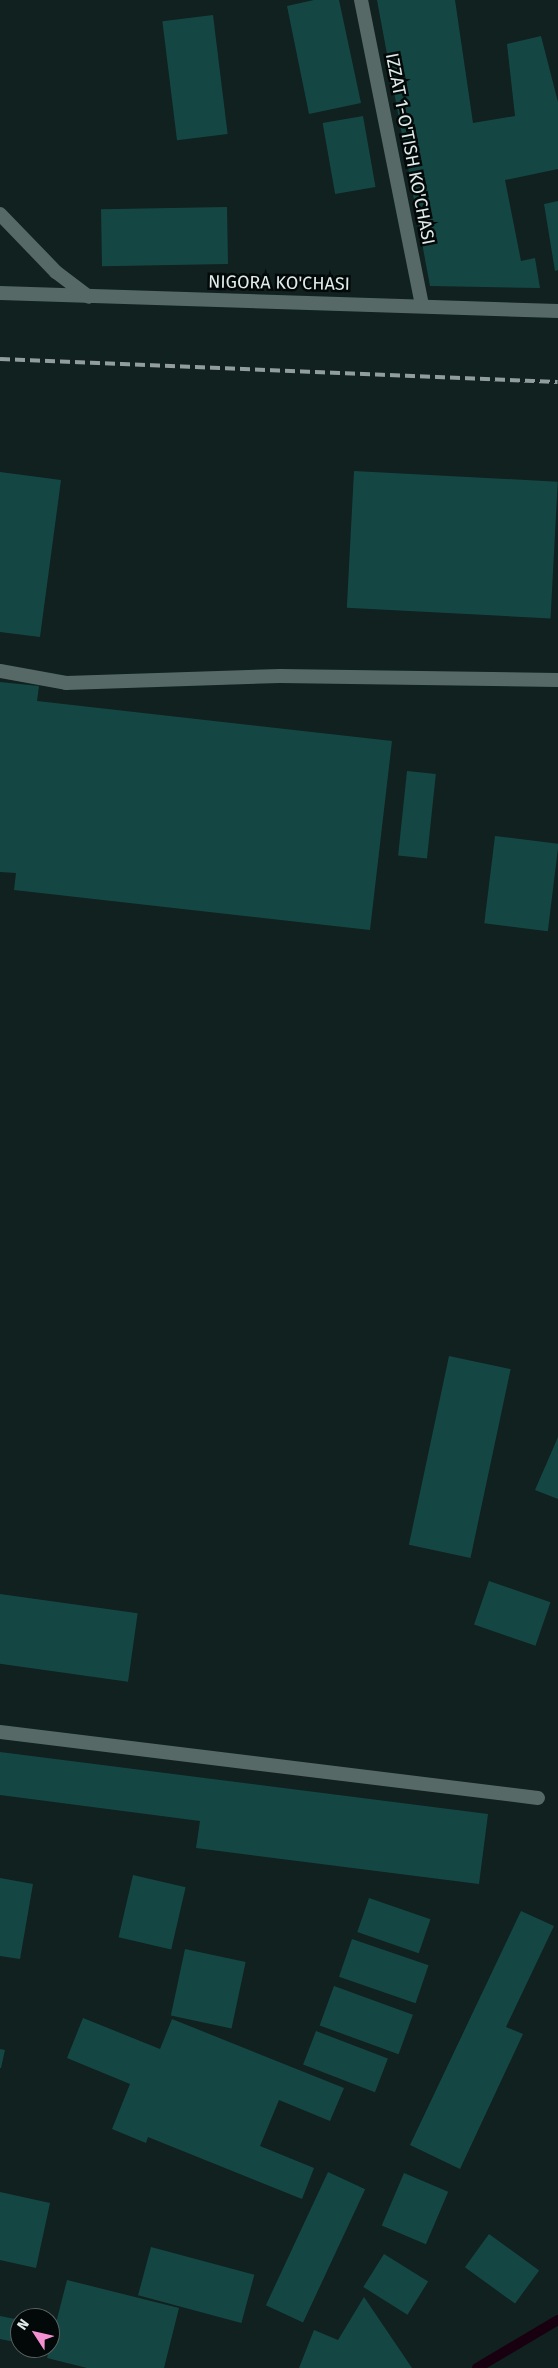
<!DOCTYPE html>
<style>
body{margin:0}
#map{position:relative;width:558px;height:2368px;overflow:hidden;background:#10211f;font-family:"Fira Sans",sans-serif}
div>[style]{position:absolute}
.stream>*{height:10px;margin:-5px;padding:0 5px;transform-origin:5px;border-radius:5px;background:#190011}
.building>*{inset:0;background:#144743;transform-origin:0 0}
.service>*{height:14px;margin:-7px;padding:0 7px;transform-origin:7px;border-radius:7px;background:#566967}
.minor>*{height:14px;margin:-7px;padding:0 7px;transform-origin:7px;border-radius:7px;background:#566967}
.tertiary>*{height:14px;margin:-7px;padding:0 7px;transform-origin:7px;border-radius:7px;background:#566967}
.rail>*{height:4px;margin-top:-2px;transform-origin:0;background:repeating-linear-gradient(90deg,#919e9d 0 10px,transparent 0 15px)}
span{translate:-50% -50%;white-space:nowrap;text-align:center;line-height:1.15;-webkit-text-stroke:5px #030908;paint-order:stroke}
.street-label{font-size:18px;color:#e0ebea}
.north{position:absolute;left:10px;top:2308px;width:50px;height:50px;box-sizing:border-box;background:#030908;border:1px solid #5b6362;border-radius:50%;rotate:305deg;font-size:14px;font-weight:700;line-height:20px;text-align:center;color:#e0ebea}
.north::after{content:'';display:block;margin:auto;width:18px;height:22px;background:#f491d3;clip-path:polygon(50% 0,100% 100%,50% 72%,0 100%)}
</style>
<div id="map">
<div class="stream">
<div style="left:477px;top:2368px;width:94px;rotate:-30.7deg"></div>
</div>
<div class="building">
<div style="clip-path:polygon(314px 0,339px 0,361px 103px,309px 114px,287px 6px)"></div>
<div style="clip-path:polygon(377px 0,455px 0,473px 123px,515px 116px,507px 44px,541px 36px,558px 102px,558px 169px,505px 180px,521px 261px,535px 258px,540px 288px,430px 286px)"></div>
<div style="left:213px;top:15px;width:120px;height:51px;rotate:83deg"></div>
<div style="left:363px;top:116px;width:72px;height:41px;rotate:80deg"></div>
<div style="clip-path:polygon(558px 201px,558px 270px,555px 271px,544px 204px)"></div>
<div style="left:227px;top:207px;width:57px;height:126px;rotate:89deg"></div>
<div style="left:354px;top:471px;width:204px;height:137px;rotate:3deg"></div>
<div style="clip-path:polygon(0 472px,61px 480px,40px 637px,0 632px)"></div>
<div style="clip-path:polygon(0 682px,39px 686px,37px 701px,392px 741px,370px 930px,14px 890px,16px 873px,0 872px)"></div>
<div style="left:407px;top:771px;width:29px;height:85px;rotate:6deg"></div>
<div style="left:495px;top:836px;width:64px;height:88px;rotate:7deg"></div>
<div style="left:449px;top:1356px;width:63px;height:193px;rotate:12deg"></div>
<div style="clip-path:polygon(558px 1437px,558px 1499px,535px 1490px)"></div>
<div style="left:489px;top:1581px;width:65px;height:46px;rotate:19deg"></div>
<div style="left:0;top:1594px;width:139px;height:69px;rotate:8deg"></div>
<div style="clip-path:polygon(0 1752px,488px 1814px,479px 1884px,196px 1848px,200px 1821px,0 1795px)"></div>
<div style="left:133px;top:1875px;width:54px;height:64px;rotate:13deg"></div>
<div style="clip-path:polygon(0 1878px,33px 1884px,20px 1959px,0 1956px)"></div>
<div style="left:369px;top:1898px;width:65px;height:36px;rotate:19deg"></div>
<div style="clip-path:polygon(521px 1911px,554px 1926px,506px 2027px,523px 2034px,460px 2169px,410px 2145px)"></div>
<div style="left:352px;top:1939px;width:81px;height:40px;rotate:19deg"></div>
<div style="left:185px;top:1949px;width:62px;height:68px;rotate:12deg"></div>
<div style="left:334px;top:1986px;width:84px;height:42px;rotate:20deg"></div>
<div style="clip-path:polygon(83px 2018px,160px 2049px,172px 2019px,344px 2088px,330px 2121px,279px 2100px,260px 2146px,314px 2168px,302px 2199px,148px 2137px,146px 2143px,112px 2129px,130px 2084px,67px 2058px)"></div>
<div style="left:316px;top:2031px;width:77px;height:36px;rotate:21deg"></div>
<div style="clip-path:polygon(0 2049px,5px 2050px,1px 2068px,0 2068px)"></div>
<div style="left:328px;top:2172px;width:41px;height:147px;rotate:25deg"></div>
<div style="left:404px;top:2173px;width:48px;height:57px;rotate:23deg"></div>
<div style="clip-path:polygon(0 2192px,50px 2203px,36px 2268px,0 2260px)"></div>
<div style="left:489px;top:2234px;width:62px;height:41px;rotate:36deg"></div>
<div style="left:151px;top:2247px;width:107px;height:50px;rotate:15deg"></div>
<div style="left:384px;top:2254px;width:52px;height:39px;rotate:32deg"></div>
<div style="clip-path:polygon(67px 2280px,179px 2308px,164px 2368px,87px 2368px,47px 2358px)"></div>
<div style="clip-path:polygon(364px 2297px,412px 2368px,299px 2368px,314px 2330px,338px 2340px)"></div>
<div style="clip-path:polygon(0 2316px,20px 2320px,20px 2343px,0 2339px)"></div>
</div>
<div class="service">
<div style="left:0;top:671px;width:67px;rotate:10.3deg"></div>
<div style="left:66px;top:683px;width:214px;rotate:-1.9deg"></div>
<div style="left:280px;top:676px;width:278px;rotate:0.8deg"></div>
<div style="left:0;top:1732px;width:542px;rotate:6.99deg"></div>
</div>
<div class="minor">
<div style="left:361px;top:0;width:312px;rotate:78.7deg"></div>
</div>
<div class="tertiary">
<div style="left:0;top:214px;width:81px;rotate:46deg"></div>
<div style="left:56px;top:272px;width:41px;rotate:37.1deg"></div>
<div style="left:0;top:293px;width:558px;rotate:1.85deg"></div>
</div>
<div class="rail">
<div style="left:0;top:359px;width:558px;rotate:2.36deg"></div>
</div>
<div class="street-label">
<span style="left:410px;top:149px;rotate:79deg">IZZAT 1-O'TISH KO'CHASI</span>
<span style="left:279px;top:283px;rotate:1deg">NIGORA KO'CHASI</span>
</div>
<div class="north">N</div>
</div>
